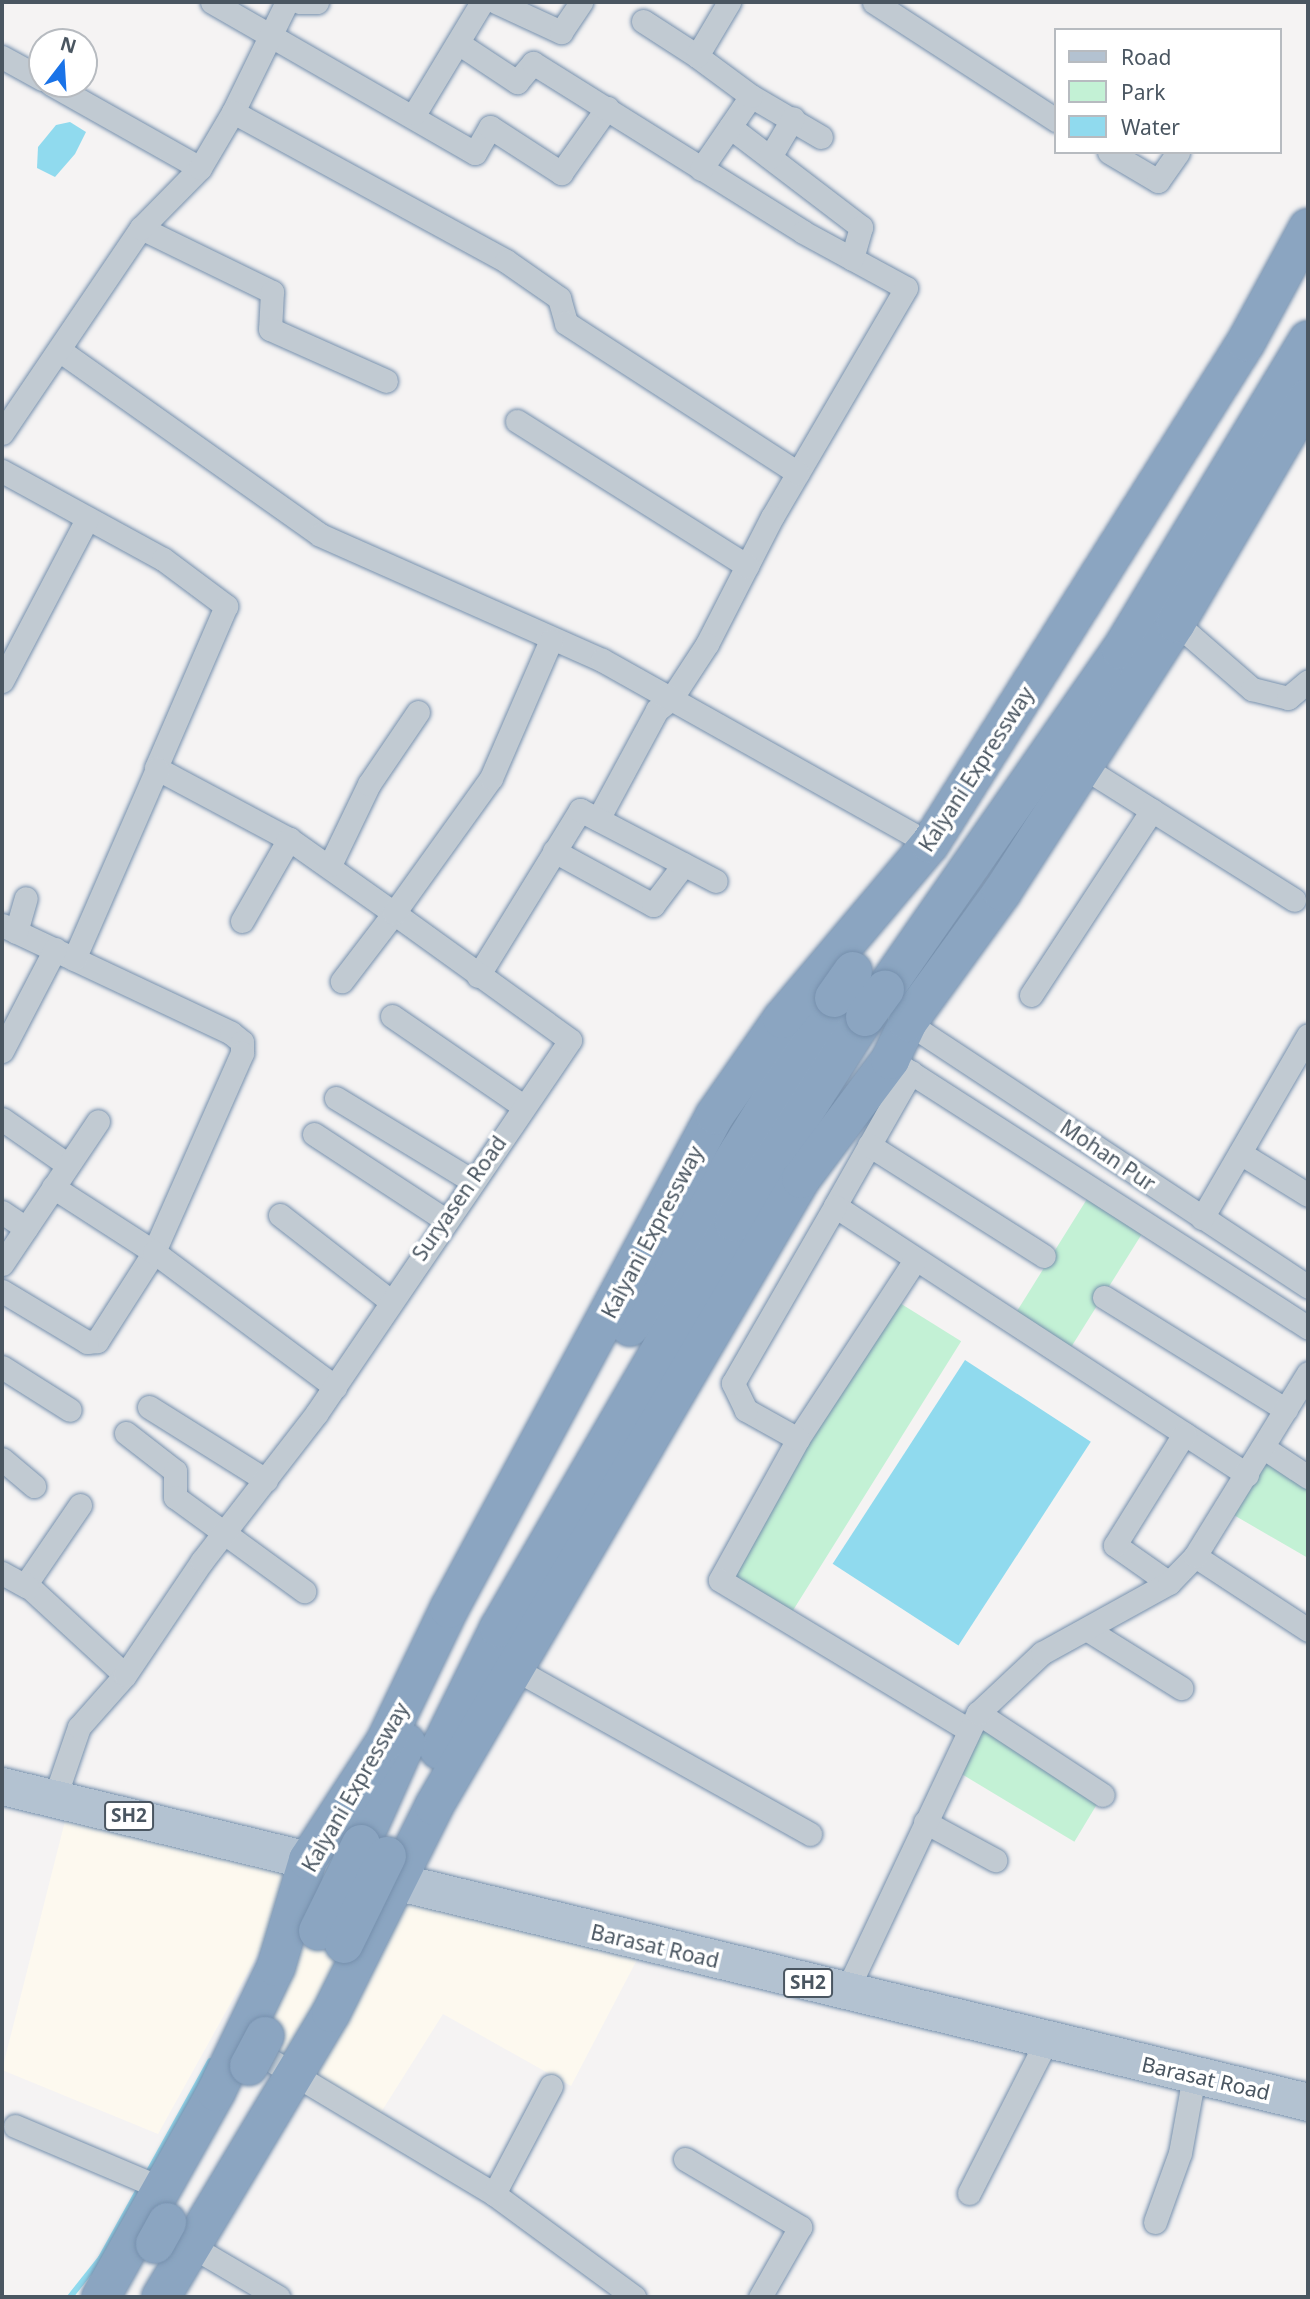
<!DOCTYPE html>
<style>
body{margin:0}
#map{position:relative;width:1310px;height:2299px;overflow:hidden;background:#f5f3f3;font-family:"Noto Sans",sans-serif}
div>[style]{position:absolute}
.commercial>*{inset:0;background:#fdf9ef}
.green>*{inset:0;background:#c3f1d5;transform-origin:0 0}
.water>*{inset:0;background:#90daee;transform-origin:0 0}
.stream>*{height:6px;margin:-3px;padding:0 3px;transform-origin:3px;border-radius:3px;background:#90daee}
.roads{filter:drop-shadow(0 0 2px #7690ad) drop-shadow(0 0 2px #7690ad)}
.street>*{height:23px;margin:-11.5px;padding:0 11.5px;transform-origin:11.5px;border-radius:11.5px;background:#c1cad2}
.primary>*{height:37px;margin:-18.5px;padding:0 18.5px;transform-origin:18.5px;border-radius:18.5px;background:#b3c2d1}
.highway>*{height:38px;margin:-19px;padding:0 19px;transform-origin:19px;border-radius:19px;background:#8ba5c1}
.bridges{filter:drop-shadow(0 0 2px #7690ad) drop-shadow(0 0 2px #7690ad)}
.highway-bridge>*{height:38px;margin:-19px;padding:0 19px;transform-origin:19px;border-radius:19px;background:#8ba5c1}
span{translate:-50% -50%;white-space:nowrap;text-align:center;line-height:1.15;-webkit-text-stroke:7px #fff;paint-order:stroke}
.shield-label span{padding:2px 5px;background:#fff;border:2px solid;border-radius:5px;-webkit-text-stroke-width:0}
.shield-label{font-size:19px;color:#4a5661;font-weight:700}
.street-label{font-size:21px;color:#4a5661}
.frame{position:absolute;inset:0;border:4px solid #4a5661;pointer-events:none}
.legend{position:absolute;left:1054px;top:28px;width:228px;height:126px;box-sizing:border-box;background:#fff;border:2px solid #b7bbc0;margin:0;padding:9px 12px;list-style:none;font-size:21px;color:#4a5661}
.legend li{display:flex;align-items:center;gap:14px;height:35px}
.legend b{width:35px;border:2px solid #b7bbc0}
.north{position:absolute;left:28px;top:28px;width:70px;height:70px;box-sizing:border-box;background:#fff;border:2px solid #b7bbc0;border-radius:50%;rotate:17deg;font-size:19px;font-weight:700;line-height:28px;text-align:center;color:#4a5661}
.north::after{content:'';display:block;margin:auto;width:24px;height:32px;background:#1a73e8;clip-path:polygon(50% 0,100% 100%,50% 72%,0 100%)}
</style>
<div id="map">
<div class="commercial">
<div style="clip-path:polygon(66px 1817px,304px 1871px,158px 2134px,2px 2070px)"></div>
<div style="clip-path:polygon(341px 1879px,641px 1952px,571px 2086px,443px 2014px,378px 2117px,251px 2040px)"></div>
</div>
<div class="green">
<div style="left:1092px;top:1191px;width:65px;height:145px;rotate:32deg"></div>
<div style="left:895px;top:1300px;width:78px;height:323px;rotate:32deg"></div>
<div style="clip-path:polygon(1268px 1458px,1308px 1481px,1308px 1558px,1232px 1514px)"></div>
<div style="left:976px;top:1722px;width:146px;height:52px;rotate:31deg"></div>
</div>
<div class="water">
<div style="clip-path:polygon(70px 122px,86px 132px,75px 154px,55px 177px,37px 168px,38px 147px,56px 125px)"></div>
<div style="left:965px;top:1360px;width:150px;height:243px;rotate:33deg"></div>
</div>
<div class="stream">
<div style="left:70px;top:2297px;width:50px;rotate:-51.5deg"></div>
<div style="left:101px;top:2258px;width:225px;rotate:-61deg"></div>
</div>
<div class="roads">
<div class="street">
<div style="left:212px;top:2px;width:303px;rotate:29.9deg"></div>
<div style="left:475px;top:153px;width:30px;rotate:-60deg"></div>
<div style="left:490px;top:127px;width:85px;rotate:32.9deg"></div>
<div style="left:561px;top:173px;width:80px;rotate:-54.7deg"></div>
<div style="left:300px;top:2px;width:17px"></div>
<div style="left:496px;top:2px;width:72px;rotate:24.8deg"></div>
<div style="left:561px;top:32px;width:36px;rotate:-56deg"></div>
<div style="left:874px;top:2px;width:217px;rotate:33deg"></div>
<div style="left:643px;top:21px;width:64px;rotate:32.9deg"></div>
<div style="left:458px;top:43px;width:71px;rotate:33.5deg"></div>
<div style="left:517px;top:82px;width:25px;rotate:-50deg"></div>
<div style="left:533px;top:63px;width:319px;rotate:32deg"></div>
<div style="left:803px;top:232px;width:117px;rotate:28.5deg"></div>
<div style="left:906px;top:288px;width:265px;rotate:120.3deg"></div>
<div style="left:772px;top:517px;width:143px;rotate:117.1deg"></div>
<div style="left:707px;top:644px;width:66px;rotate:123.2deg"></div>
<div style="left:671px;top:699px;width:18px;rotate:142deg"></div>
<div style="left:657px;top:710px;width:124px;rotate:118.4deg"></div>
<div style="left:2px;top:57px;width:46px;rotate:28.8deg"></div>
<div style="left:51px;top:84px;width:171px;rotate:29.4deg"></div>
<div style="left:751px;top:96px;width:81px;rotate:30.4deg"></div>
<div style="left:233px;top:112px;width:123px;rotate:-63.9deg"></div>
<div style="left:415px;top:113px;width:130px;rotate:-58.9deg"></div>
<div style="left:730px;top:127px;width:165px;rotate:37.4deg"></div>
<div style="left:861px;top:227px;width:33px;rotate:106deg"></div>
<div style="left:1109px;top:152px;width:57px;rotate:30.6deg"></div>
<div style="left:1158px;top:181px;width:35px;rotate:-55deg"></div>
<div style="left:770px;top:157px;width:45px;rotate:-59.5deg"></div>
<div style="left:701px;top:169px;width:88px;rotate:-55.6deg"></div>
<div style="left:751px;top:96px;width:67px;rotate:-143.5deg"></div>
<div style="left:697px;top:56px;width:63px;rotate:-59.3deg"></div>
<div style="left:141px;top:228px;width:146px;rotate:26deg"></div>
<div style="left:272px;top:292px;width:37px;rotate:93deg"></div>
<div style="left:270px;top:329px;width:127px;rotate:24.1deg"></div>
<div style="left:62px;top:352px;width:316px;rotate:35.3deg"></div>
<div style="left:320px;top:535px;width:308px;rotate:23.9deg"></div>
<div style="left:602px;top:660px;width:376px;rotate:29.3deg"></div>
<div style="left:517px;top:421px;width:272px;rotate:32.2deg"></div>
<div style="left:2px;top:433px;width:248px;rotate:-55.9deg"></div>
<div style="left:141px;top:228px;width:84px;rotate:-45.5deg"></div>
<div style="left:200px;top:168px;width:65px;rotate:-59.5deg"></div>
<div style="left:233px;top:112px;width:311px;rotate:28.6deg"></div>
<div style="left:506px;top:261px;width:65px;rotate:34.9deg"></div>
<div style="left:559px;top:298px;width:26px;rotate:74deg"></div>
<div style="left:566px;top:323px;width:276px;rotate:32.9deg"></div>
<div style="left:2px;top:471px;width:183px;rotate:28.7deg"></div>
<div style="left:163px;top:559px;width:79px;rotate:36.7deg"></div>
<div style="left:226px;top:606px;width:176px;rotate:113.4deg"></div>
<div style="left:156px;top:768px;width:151px;rotate:28.1deg"></div>
<div style="left:289px;top:839px;width:128px;rotate:35.2deg"></div>
<div style="left:394px;top:913px;width:86px;rotate:127.4deg"></div>
<div style="left:1176px;top:623px;width:101px;rotate:41deg"></div>
<div style="left:1252px;top:689px;width:37px;rotate:14deg"></div>
<div style="left:1288px;top:698px;width:26px;rotate:-40deg"></div>
<div style="left:2px;top:681px;width:183px;rotate:-62.3deg"></div>
<div style="left:1080px;top:765px;width:253px;rotate:32.2deg"></div>
<div style="left:554px;top:851px;width:113px;rotate:28.6deg"></div>
<div style="left:653px;top:905px;width:51px;rotate:-52.9deg"></div>
<div style="left:330px;top:865px;width:90px;rotate:-64.3deg"></div>
<div style="left:369px;top:784px;width:87px;rotate:-55.8deg"></div>
<div style="left:242px;top:921px;width:95px;rotate:-60.2deg"></div>
<div style="left:2px;top:925px;width:253px;rotate:25.2deg"></div>
<div style="left:231px;top:1033px;width:14px;rotate:39deg"></div>
<div style="left:242px;top:1042px;width:11px;rotate:90deg"></div>
<div style="left:242px;top:1053px;width:218px;rotate:113.9deg"></div>
<div style="left:154px;top:1252px;width:106px;rotate:122.6deg"></div>
<div style="left:97px;top:1341px;width:10px;rotate:174deg"></div>
<div style="left:87px;top:1342px;width:99px;rotate:-149deg"></div>
<div style="left:16px;top:932px;width:35px;rotate:-74deg"></div>
<div style="left:74px;top:959px;width:207px;rotate:-66.4deg"></div>
<div style="left:478px;top:976px;width:195px;rotate:-58.4deg"></div>
<div style="left:580px;top:810px;width:153px;rotate:27.6deg"></div>
<div style="left:1031px;top:995px;width:221px;rotate:-56.8deg"></div>
<div style="left:392px;top:1016px;width:159px;rotate:34.5deg"></div>
<div style="left:899px;top:1017px;width:490px;rotate:33.4deg"></div>
<div style="left:2px;top:1051px;width:115px;rotate:-62.5deg"></div>
<div style="left:899px;top:1065px;width:486px;rotate:32.7deg"></div>
<div style="left:911px;top:1072px;width:154px;rotate:119.6deg"></div>
<div style="left:835px;top:1206px;width:492px;rotate:33.1deg"></div>
<div style="left:336px;top:1098px;width:158px;rotate:31.3deg"></div>
<div style="left:2px;top:1119px;width:80px;rotate:34.9deg"></div>
<div style="left:314px;top:1134px;width:155px;rotate:33.2deg"></div>
<div style="left:869px;top:1145px;width:207px;rotate:32.4deg"></div>
<div style="left:1240px;top:1153px;width:80px;rotate:31.7deg"></div>
<div style="left:53px;top:1187px;width:120px;rotate:32.8deg"></div>
<div style="left:154px;top:1252px;width:226px;rotate:36.7deg"></div>
<div style="left:2px;top:1212px;width:29px;rotate:34deg"></div>
<div style="left:280px;top:1215px;width:137px;rotate:37.9deg"></div>
<div style="left:1202px;top:1218px;width:211px;rotate:-59.9deg"></div>
<div style="left:915px;top:1260px;width:214px;rotate:123.2deg"></div>
<div style="left:798px;top:1439px;width:161px;rotate:119deg"></div>
<div style="left:720px;top:1580px;width:288px;rotate:31.1deg"></div>
<div style="left:2px;top:1264px;width:172px;rotate:-56.1deg"></div>
<div style="left:1104px;top:1297px;width:214px;rotate:31.8deg"></div>
<div style="left:2px;top:1367px;width:80px;rotate:32.3deg"></div>
<div style="left:149px;top:1407px;width:138px;rotate:32deg"></div>
<div style="left:126px;top:1433px;width:62px;rotate:37.8deg"></div>
<div style="left:175px;top:1471px;width:26px;rotate:90deg"></div>
<div style="left:175px;top:1497px;width:160px;rotate:36.1deg"></div>
<div style="left:798px;top:1439px;width:60px;rotate:-150.9deg"></div>
<div style="left:746px;top:1410px;width:30px;rotate:-116deg"></div>
<div style="left:733px;top:1383px;width:204px;rotate:-60deg"></div>
<div style="left:1264px;top:1448px;width:53px;rotate:33.4deg"></div>
<div style="left:2px;top:1459px;width:42px;rotate:40.2deg"></div>
<div style="left:80px;top:1505px;width:96px;rotate:124.4deg"></div>
<div style="left:26px;top:1584px;width:134px;rotate:42.6deg"></div>
<div style="left:1195px;top:1556px;width:135px;rotate:33.2deg"></div>
<div style="left:2px;top:1573px;width:29px;rotate:29deg"></div>
<div style="left:1169px;top:1583px;width:66px;rotate:-144.9deg"></div>
<div style="left:1115px;top:1545px;width:131px;rotate:-58.1deg"></div>
<div style="left:1088px;top:1630px;width:110px;rotate:31.9deg"></div>
<div style="left:515px;top:1669px;width:338px;rotate:29.2deg"></div>
<div style="left:978px;top:1713px;width:149px;rotate:33.3deg"></div>
<div style="left:55px;top:1797px;width:74px;rotate:-71.1deg"></div>
<div style="left:79px;top:1727px;width:69px;rotate:-48.5deg"></div>
<div style="left:125px;top:1675px;width:138px;rotate:-56deg"></div>
<div style="left:202px;top:1561px;width:186px;rotate:-52.2deg"></div>
<div style="left:316px;top:1414px;width:452px;rotate:-55.8deg"></div>
<div style="left:570px;top:1040px;width:217px;rotate:-144.2deg"></div>
<div style="left:394px;top:913px;width:166px;rotate:-54.3deg"></div>
<div style="left:491px;top:778px;width:150px;rotate:-66.5deg"></div>
<div style="left:925px;top:1822px;width:80px;rotate:28.5deg"></div>
<div style="left:846px;top:1992px;width:309px;rotate:-64.7deg"></div>
<div style="left:978px;top:1713px;width:88px;rotate:-43.2deg"></div>
<div style="left:1042px;top:1653px;width:145px;rotate:-28.9deg"></div>
<div style="left:1169px;top:1583px;width:37px;rotate:-46deg"></div>
<div style="left:1195px;top:1556px;width:215px;rotate:-58.3deg"></div>
<div style="left:247px;top:2046px;width:288px;rotate:30.9deg"></div>
<div style="left:494px;top:2194px;width:174px;rotate:36.3deg"></div>
<div style="left:15px;top:2126px;width:159px;rotate:23deg"></div>
<div style="left:685px;top:2159px;width:134px;rotate:30.6deg"></div>
<div style="left:800px;top:2227px;width:81px;rotate:119.7deg"></div>
<div style="left:969px;top:2193px;width:172px;rotate:-63deg"></div>
<div style="left:494px;top:2194px;width:122px;rotate:-62.2deg"></div>
<div style="left:1155px;top:2222px;width:73px;rotate:-70.1deg"></div>
<div style="left:1180px;top:2153px;width:78px;rotate:-79.7deg"></div>
<div style="left:181px;top:2240px;width:113px;rotate:30.4deg"></div>
</div>
<div class="primary">
<div style="left:2px;top:1786px;width:1344px;rotate:13.6deg"></div>
</div>
<div class="highway">
<div style="left:885px;top:989px;width:413px;rotate:-55.2deg"></div>
<div style="left:1121px;top:650px;width:362px;rotate:-58.9deg"></div>
<div style="left:630px;top:1327px;width:387px;rotate:-58.2deg"></div>
<div style="left:439px;top:1750px;width:136px;rotate:-63.8deg"></div>
<div style="left:499px;top:1628px;width:469px;rotate:-59.9deg"></div>
<div style="left:734px;top:1222px;width:243px;rotate:-57.4deg"></div>
<div style="left:361px;top:1844px;width:111px;rotate:-66deg"></div>
<div style="left:101px;top:2297px;width:235px;rotate:-60.7deg"></div>
<div style="left:216px;top:2092px;width:139px;rotate:-64.4deg"></div>
<div style="left:276px;top:1967px;width:112px;rotate:-73.3deg"></div>
<div style="left:308px;top:1860px;width:141px;rotate:-56.9deg"></div>
<div style="left:385px;top:1742px;width:148px;rotate:-64.3deg"></div>
<div style="left:449px;top:1609px;width:561px;rotate:-61.7deg"></div>
<div style="left:715px;top:1115px;width:117px;rotate:-55.1deg"></div>
<div style="left:782px;top:1019px;width:229px;rotate:-49.8deg"></div>
<div style="left:930px;top:844px;width:593px;rotate:-57.81deg"></div>
<div style="left:1246px;top:342px;width:130px;rotate:-61.5deg"></div>
<div style="left:161px;top:2297px;width:331px;rotate:-59.1deg"></div>
<div style="left:331px;top:2013px;width:231px;rotate:-63.5deg"></div>
<div style="left:434px;top:1806px;width:727px;rotate:-59.66deg"></div>
<div style="left:801px;top:1179px;width:149px;rotate:-53.2deg"></div>
<div style="left:890px;top:1060px;width:42px;rotate:-64.7deg"></div>
<div style="left:908px;top:1022px;width:160px;rotate:-54.1deg"></div>
<div style="left:1002px;top:892px;width:320px;rotate:-57.1deg"></div>
<div style="left:1176px;top:623px;width:261px;rotate:-59.6deg"></div>
</div>
</div>
<div class="bridges">
<div class="highway-bridge">
<div style="left:834px;top:998px;width:33px;rotate:-55deg"></div>
<div style="left:865px;top:1017px;width:34px;rotate:-54deg"></div>
<div style="left:318px;top:1931px;width:97px;rotate:-63.7deg"></div>
<div style="left:344px;top:1944px;width:98px;rotate:-64deg"></div>
<div style="left:249px;top:2066px;width:34px;rotate:-62deg"></div>
<div style="left:155px;top:2244px;width:25px;rotate:-61deg"></div>
</div>
</div>
<div class="shield-label">
<span style="left:129px;top:1816px">SH2</span>
<span style="left:808px;top:1983px">SH2</span>
</div>
<div class="street-label">
<span style="left:976px;top:769px;rotate:-57deg">Kalyani Expressway</span>
<span style="left:1108px;top:1155px;rotate:34deg">Mohan Pur</span>
<span style="left:459px;top:1198px;rotate:-55deg">Suryasen Road</span>
<span style="left:652px;top:1232px;rotate:-62deg">Kalyani Expressway</span>
<span style="left:355px;top:1787px;rotate:-60deg">Kalyani Expressway</span>
<span style="left:655px;top:1946px;rotate:13deg">Barasat Road</span>
<span style="left:1206px;top:2078px;rotate:13deg">Barasat Road</span>
</div>
<div class="frame"></div>
<ul class="legend">
<li><b style="height:9px;background:#b3c2d1"></b>Road</li>
<li><b style="height:19px;background:#c3f1d5"></b>Park</li>
<li><b style="height:19px;background:#90daee"></b>Water</li>
</ul>
<div class="north">N</div>
</div>
